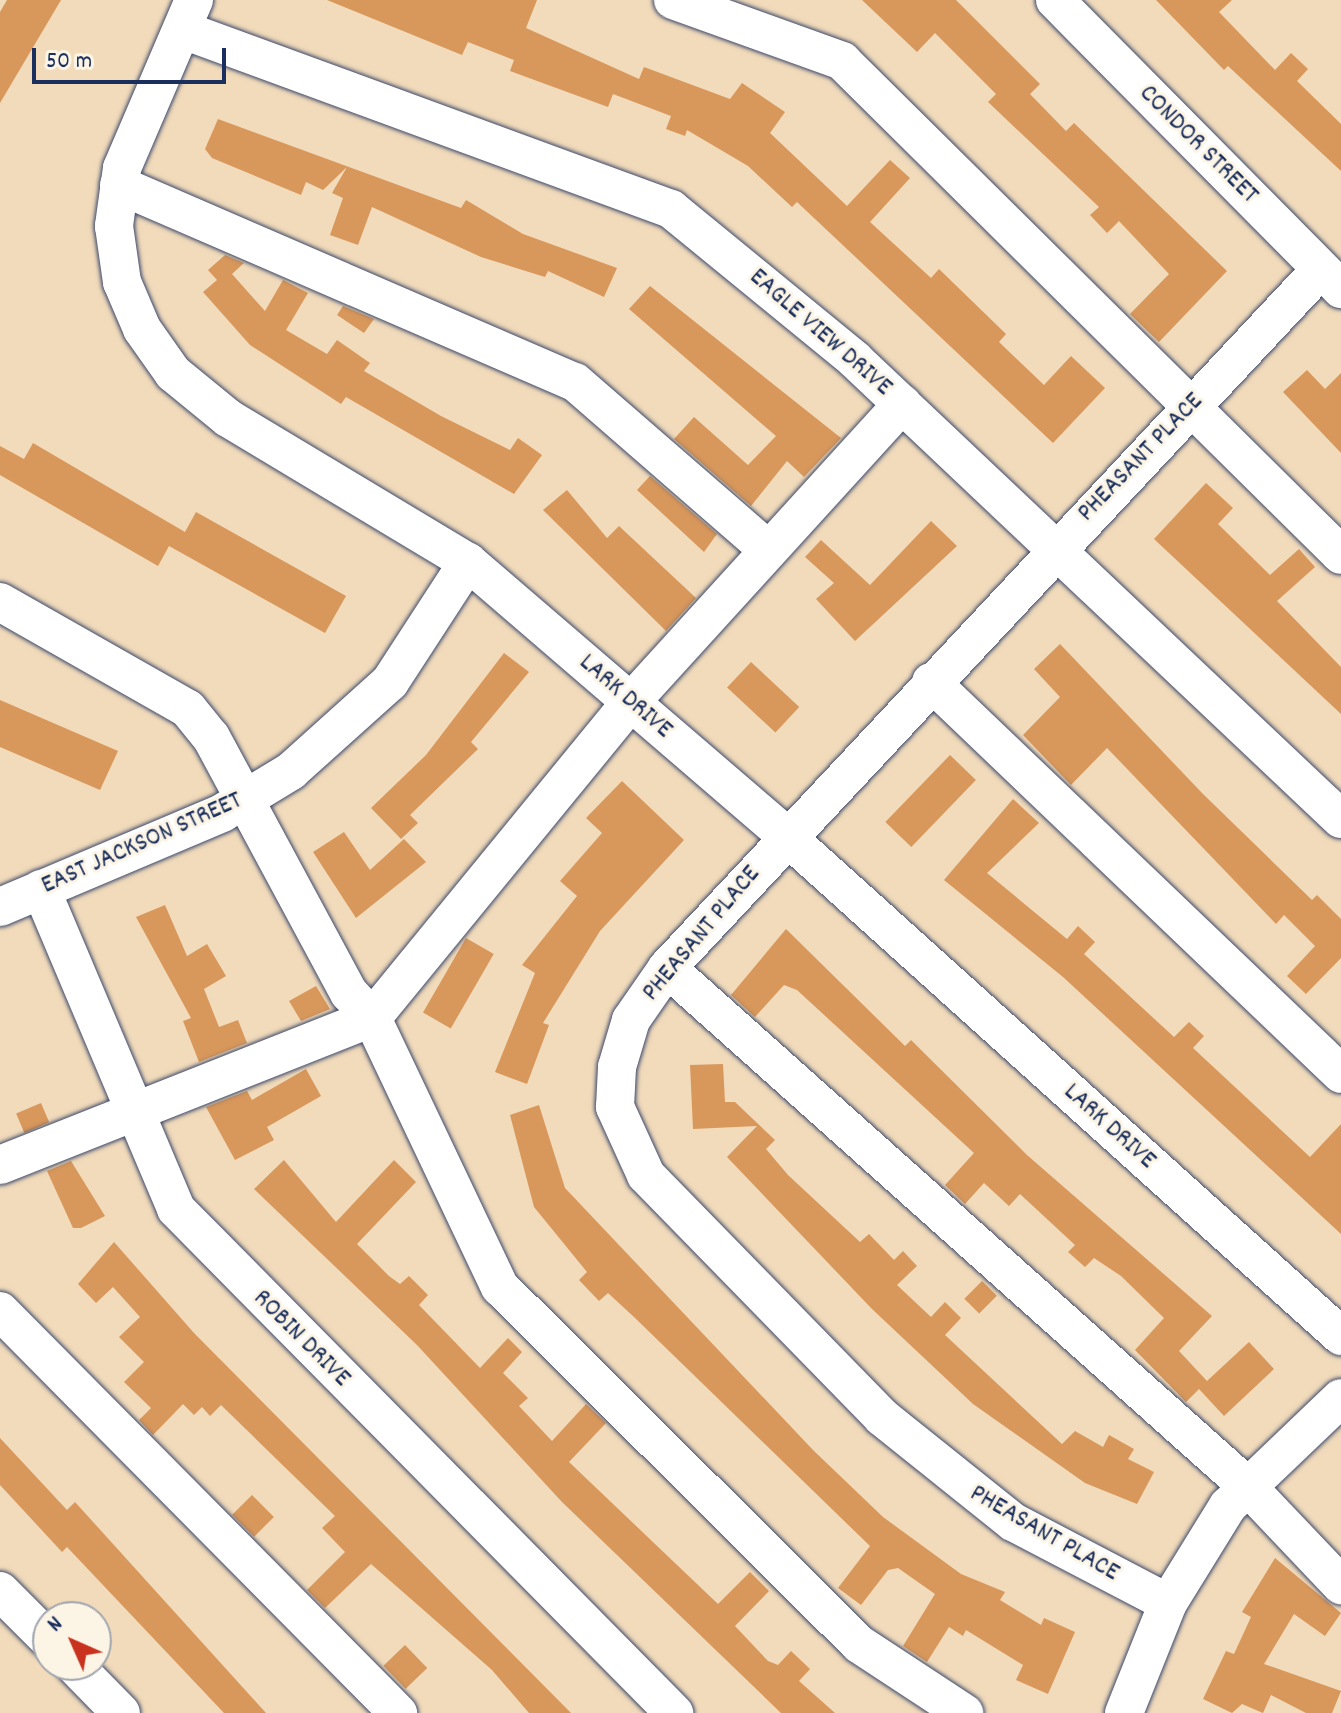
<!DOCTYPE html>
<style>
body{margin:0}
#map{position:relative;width:1341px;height:1713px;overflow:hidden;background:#f2dbbb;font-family:Dekko,sans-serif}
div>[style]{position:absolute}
.building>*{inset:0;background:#d8975b;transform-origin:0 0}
.roads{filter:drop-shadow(0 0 2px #3b496c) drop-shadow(0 0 2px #3b496c)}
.minor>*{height:38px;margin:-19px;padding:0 19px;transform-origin:19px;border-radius:19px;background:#fff}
span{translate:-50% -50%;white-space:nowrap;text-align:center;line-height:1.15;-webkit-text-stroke:6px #fcf5e5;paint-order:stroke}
.street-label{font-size:26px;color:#1b2f5e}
.north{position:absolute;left:32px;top:1601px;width:80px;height:80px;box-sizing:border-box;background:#fcf5e5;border:2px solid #a2a6af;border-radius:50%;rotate:315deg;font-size:22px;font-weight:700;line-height:32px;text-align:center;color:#1b2f5e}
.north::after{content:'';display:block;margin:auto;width:28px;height:36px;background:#c8321e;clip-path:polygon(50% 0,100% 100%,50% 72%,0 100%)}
.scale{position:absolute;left:32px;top:48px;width:194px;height:36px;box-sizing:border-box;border:4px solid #1b2f5e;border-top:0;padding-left:10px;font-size:24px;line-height:28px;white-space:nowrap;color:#1b2f5e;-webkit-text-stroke:6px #fcf5e5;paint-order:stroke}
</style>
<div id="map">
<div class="building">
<div style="clip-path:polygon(7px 0,61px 0,0 103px,0 12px)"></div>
<div style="clip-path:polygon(327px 0,537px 0,526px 28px,639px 79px,644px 67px,730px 99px,742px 83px,785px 112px,770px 133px,847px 206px,890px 160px,910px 178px,870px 222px,931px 278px,939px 269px,1006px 334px,999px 342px,1044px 385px,1071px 356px,1105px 388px,1053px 443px,797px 202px,792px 207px,748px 166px,687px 130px,685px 136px,666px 129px,671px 116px,613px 94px,608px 107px,510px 71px,514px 60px,468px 42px,462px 55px)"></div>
<div style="clip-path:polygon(862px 0,956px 0,1040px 84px,1030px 94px,1066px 131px,1074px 123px,1227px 271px,1159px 342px,1130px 314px,1169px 274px,1119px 221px,1107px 233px,1090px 215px,1099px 207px,988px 102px,996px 94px,935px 33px,917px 52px)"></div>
<div style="clip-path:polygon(1156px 0,1232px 0,1219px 12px,1275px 70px,1291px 53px,1308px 69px,1297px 81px,1341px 124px,1341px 171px,1228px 66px,1224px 70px)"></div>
<div style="clip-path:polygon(218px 119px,461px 208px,466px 200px,523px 234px,617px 268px,604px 297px,548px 271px,545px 277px,481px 257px,372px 207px,358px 245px,330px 235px,343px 198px,332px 193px,347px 167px,323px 190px,306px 182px,301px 195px,212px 158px,205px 149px)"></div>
<div style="clip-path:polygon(225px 255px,244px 263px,232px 274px,265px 311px,283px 280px,308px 293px,286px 330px,327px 354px,337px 340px,370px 363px,364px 371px,441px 416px,510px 450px,518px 438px,542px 455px,514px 494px,346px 397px,341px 404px,250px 345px,203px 292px,217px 280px,208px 270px)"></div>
<div style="clip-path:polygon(650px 286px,841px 438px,804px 477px,787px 461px,751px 506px,674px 439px,694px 417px,748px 465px,776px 436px,629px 309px)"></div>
<div style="clip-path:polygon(343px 306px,374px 319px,364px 333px,337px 315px)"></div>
<div style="clip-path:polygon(1307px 370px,1325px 389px,1341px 373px,1341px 453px,1283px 392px)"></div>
<div style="clip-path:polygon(33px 443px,185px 532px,196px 512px,346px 596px,325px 633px,169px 546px,158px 566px,0 475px,0 446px,24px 459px)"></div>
<div style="clip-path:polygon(650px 476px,717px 534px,704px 552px,637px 490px)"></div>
<div style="clip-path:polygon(1206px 483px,1233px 508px,1218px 524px,1270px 575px,1299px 549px,1315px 567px,1277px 601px,1341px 667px,1341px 714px,1154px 539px)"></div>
<div style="clip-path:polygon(567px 490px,607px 538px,619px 526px,696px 598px,666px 631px,543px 510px)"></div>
<div style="clip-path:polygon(931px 521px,957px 546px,855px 641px,816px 599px,834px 583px,805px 557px,821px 540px,870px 585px)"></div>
<div style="clip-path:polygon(1060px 644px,1203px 794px,1312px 900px,1317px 895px,1341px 919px,1341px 958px,1306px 994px,1287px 976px,1315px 946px,1284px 915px,1276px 924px,1107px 748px,1071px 785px,1023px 735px,1060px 697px,1034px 669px)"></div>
<div style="clip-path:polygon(504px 653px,529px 672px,471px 742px,478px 749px,410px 815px,418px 823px,401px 839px,371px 808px,426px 755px)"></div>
<div style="left:751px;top:662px;width:66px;height:35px;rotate:43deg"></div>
<div style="clip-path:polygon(0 700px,118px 751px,100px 790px,0 747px)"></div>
<div style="left:950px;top:755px;width:36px;height:93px;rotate:44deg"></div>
<div style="clip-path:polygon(622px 781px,684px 840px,600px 931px,543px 1023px,549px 1025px,527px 1084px,495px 1072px,535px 973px,522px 965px,577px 896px,560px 881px,602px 833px,586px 818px)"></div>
<div style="clip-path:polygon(1013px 799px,1039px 823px,987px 873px,1067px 939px,1078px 926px,1095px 942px,1084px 954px,1174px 1037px,1189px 1022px,1204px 1036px,1193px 1048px,1310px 1157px,1341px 1124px,1341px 1234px,1063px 977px,944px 880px)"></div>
<div style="clip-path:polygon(344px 832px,370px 870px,404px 839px,426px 862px,356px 918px,313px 852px)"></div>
<div style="clip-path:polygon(165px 905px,187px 956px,207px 944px,226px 976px,204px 989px,219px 1027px,238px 1020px,247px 1043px,199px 1062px,183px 1021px,191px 1018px,136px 917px)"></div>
<div style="clip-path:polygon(786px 929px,905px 1046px,911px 1040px,1027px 1155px,1212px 1316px,1179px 1351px,1207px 1381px,1249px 1342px,1274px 1369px,1224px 1416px,1199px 1389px,1186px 1402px,1135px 1350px,1164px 1318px,1121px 1276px,1094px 1258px,1085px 1267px,1068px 1252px,1075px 1245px,1020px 1194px,1009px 1206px,984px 1183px,965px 1204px,945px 1185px,974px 1153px,797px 990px,784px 985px,755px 1017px,731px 995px)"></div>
<div style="left:466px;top:938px;width:32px;height:86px;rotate:30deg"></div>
<div style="clip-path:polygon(316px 986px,330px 1009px,301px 1021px,289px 1001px)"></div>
<div style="clip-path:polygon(723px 1064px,725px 1102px,735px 1102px,775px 1140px,766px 1149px,788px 1175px,860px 1242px,869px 1234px,894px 1260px,903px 1251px,917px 1266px,897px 1285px,931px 1317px,945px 1302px,961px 1318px,945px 1335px,1062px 1444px,1075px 1431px,1103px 1447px,1109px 1435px,1134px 1449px,1128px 1459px,1154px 1472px,1137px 1504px,1085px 1483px,973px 1404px,872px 1309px,727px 1157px,757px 1126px,693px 1129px,690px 1065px)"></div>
<div style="clip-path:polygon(306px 1069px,321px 1096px,267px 1127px,274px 1140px,235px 1160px,206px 1107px,247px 1091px,252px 1100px)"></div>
<div style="left:41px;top:1103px;width:21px;height:27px;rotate:67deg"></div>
<div style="clip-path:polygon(539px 1105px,565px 1188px,813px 1450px,883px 1517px,961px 1574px,1005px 1592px,1000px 1600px,1041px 1625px,1044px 1618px,1075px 1632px,1048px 1694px,1016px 1680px,1023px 1665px,966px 1630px,963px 1636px,949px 1627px,927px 1662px,903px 1646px,935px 1594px,898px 1568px,888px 1570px,861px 1605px,838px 1588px,870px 1546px,634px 1317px,608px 1293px,599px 1301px,579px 1280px,587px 1272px,534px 1207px,510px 1115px)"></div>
<div style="clip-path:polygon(284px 1160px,336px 1222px,394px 1160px,416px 1182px,357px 1244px,389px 1276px,400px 1284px,409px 1276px,428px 1295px,419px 1305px,480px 1368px,508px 1338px,522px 1352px,503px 1373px,528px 1398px,519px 1406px,552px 1441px,586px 1404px,606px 1423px,569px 1462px,718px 1604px,750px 1572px,769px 1591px,735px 1626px,768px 1661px,778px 1665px,791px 1651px,810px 1669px,799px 1681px,835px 1713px,781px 1713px,562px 1502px,417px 1345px,254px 1189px)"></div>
<div style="clip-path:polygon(71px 1161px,105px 1216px,81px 1228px,73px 1228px,47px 1171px)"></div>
<div style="clip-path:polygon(114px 1242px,194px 1333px,571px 1713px,529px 1713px,492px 1670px,371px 1564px,325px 1608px,307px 1590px,345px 1552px,322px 1528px,335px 1516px,221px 1405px,210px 1416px,202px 1407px,194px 1415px,183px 1404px,153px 1435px,139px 1420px,151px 1408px,124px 1382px,144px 1362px,119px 1337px,140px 1317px,113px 1287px,96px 1303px,78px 1284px)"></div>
<div style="left:982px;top:1281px;width:21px;height:25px;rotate:45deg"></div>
<div style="clip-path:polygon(0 1438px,67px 1510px,75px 1502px,266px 1713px,224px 1713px,67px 1547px,62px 1552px,0 1485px)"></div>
<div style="left:252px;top:1495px;width:31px;height:28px;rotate:45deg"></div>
<div style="clip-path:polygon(1275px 1558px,1341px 1613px,1325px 1636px,1294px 1614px,1264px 1664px,1341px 1691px,1332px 1713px,1306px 1713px,1271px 1695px,1263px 1713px,1242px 1704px,1232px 1713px,1203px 1699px,1226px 1651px,1234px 1654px,1251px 1617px,1242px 1612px)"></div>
<div style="left:405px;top:1645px;width:32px;height:30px;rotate:46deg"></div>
</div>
<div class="roads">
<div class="minor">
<div style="left:194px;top:0;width:183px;rotate:113.2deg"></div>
<div style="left:122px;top:168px;width:59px;rotate:97.9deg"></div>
<div style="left:114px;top:226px;width:57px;rotate:81.9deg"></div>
<div style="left:122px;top:282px;width:51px;rotate:66.9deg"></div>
<div style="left:142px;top:329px;width:54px;rotate:54.8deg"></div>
<div style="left:173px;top:373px;width:71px;rotate:39.3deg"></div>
<div style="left:228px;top:418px;width:280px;rotate:31deg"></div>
<div style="left:468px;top:562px;width:420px;rotate:40.7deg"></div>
<div style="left:786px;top:836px;width:747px;rotate:42.02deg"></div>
<div style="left:673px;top:0;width:180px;rotate:19.8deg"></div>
<div style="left:842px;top:61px;width:702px;rotate:44.71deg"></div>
<div style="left:1055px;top:0;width:407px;rotate:45.3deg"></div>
<div style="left:183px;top:30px;width:520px;rotate:20.14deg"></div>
<div style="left:671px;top:209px;width:237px;rotate:39.3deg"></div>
<div style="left:854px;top:359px;width:670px;rotate:43.37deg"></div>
<div style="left:119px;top:185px;width:497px;rotate:23.4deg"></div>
<div style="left:575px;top:382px;width:256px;rotate:41deg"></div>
<div style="left:0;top:602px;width:216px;rotate:29.6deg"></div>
<div style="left:188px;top:709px;width:36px;rotate:51deg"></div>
<div style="left:211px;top:737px;width:291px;rotate:61.7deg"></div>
<div style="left:349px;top:993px;width:34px;rotate:47deg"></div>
<div style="left:372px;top:1018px;width:298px;rotate:64.6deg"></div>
<div style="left:500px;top:1287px;width:506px;rotate:44.84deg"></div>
<div style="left:859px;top:1644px;width:126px;rotate:33.3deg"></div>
<div style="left:931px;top:682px;width:567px;rotate:43.71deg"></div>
<div style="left:41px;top:889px;width:347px;rotate:67.1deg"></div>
<div style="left:176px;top:1209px;width:709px;rotate:45.34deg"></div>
<div style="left:0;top:907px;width:241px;rotate:-22.9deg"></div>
<div style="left:222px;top:813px;width:81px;rotate:-31.3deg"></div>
<div style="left:291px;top:771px;width:133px;rotate:-42deg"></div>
<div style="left:390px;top:682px;width:143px;rotate:-57deg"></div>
<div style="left:667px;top:968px;width:778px;rotate:41.77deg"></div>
<div style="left:1247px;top:1486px;width:137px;rotate:46.5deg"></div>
<div style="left:0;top:1165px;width:400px;rotate:-21.6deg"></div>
<div style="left:372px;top:1018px;width:409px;rotate:-50.7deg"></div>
<div style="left:631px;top:702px;width:403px;rotate:-47.7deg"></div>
<div style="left:0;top:1311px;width:566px;rotate:45.29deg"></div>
<div style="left:0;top:1591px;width:68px;rotate:45deg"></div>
<div style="left:1168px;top:1603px;width:175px;rotate:-152.4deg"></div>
<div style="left:1013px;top:1522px;width:168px;rotate:-141.3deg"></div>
<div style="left:882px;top:1417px;width:338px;rotate:-134.3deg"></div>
<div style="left:646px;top:1175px;width:75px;rotate:-114.5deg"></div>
<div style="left:615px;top:1107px;width:40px;rotate:-87.1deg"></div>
<div style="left:617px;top:1067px;width:49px;rotate:-73.4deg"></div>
<div style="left:631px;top:1020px;width:63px;rotate:-55.3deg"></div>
<div style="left:667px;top:968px;width:957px;rotate:-46.9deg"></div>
<div style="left:74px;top:1665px;width:67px;rotate:45.6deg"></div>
<div style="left:1124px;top:1713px;width:118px;rotate:-68.2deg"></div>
<div style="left:1168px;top:1603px;width:114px;rotate:-58.3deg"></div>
<div style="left:1228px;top:1506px;width:156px;rotate:-43.7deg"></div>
</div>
</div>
<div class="street-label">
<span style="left:1198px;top:145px;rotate:45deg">CONDOR STREET</span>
<span style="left:820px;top:333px;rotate:41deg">EAGLE VIEW DRIVE</span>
<span style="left:1141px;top:458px;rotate:-46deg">PHEASANT PLACE</span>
<span style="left:625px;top:697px;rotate:41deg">LARK DRIVE</span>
<span style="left:142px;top:844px;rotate:-24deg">EAST JACKSON STREET</span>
<span style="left:702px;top:934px;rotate:-50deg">PHEASANT PLACE</span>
<span style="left:1109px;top:1127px;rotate:42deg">LARK DRIVE</span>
<span style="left:301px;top:1339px;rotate:45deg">ROBIN DRIVE</span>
<span style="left:1044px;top:1534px;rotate:30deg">PHEASANT PLACE</span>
</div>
<div class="north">N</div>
<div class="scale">50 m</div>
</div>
